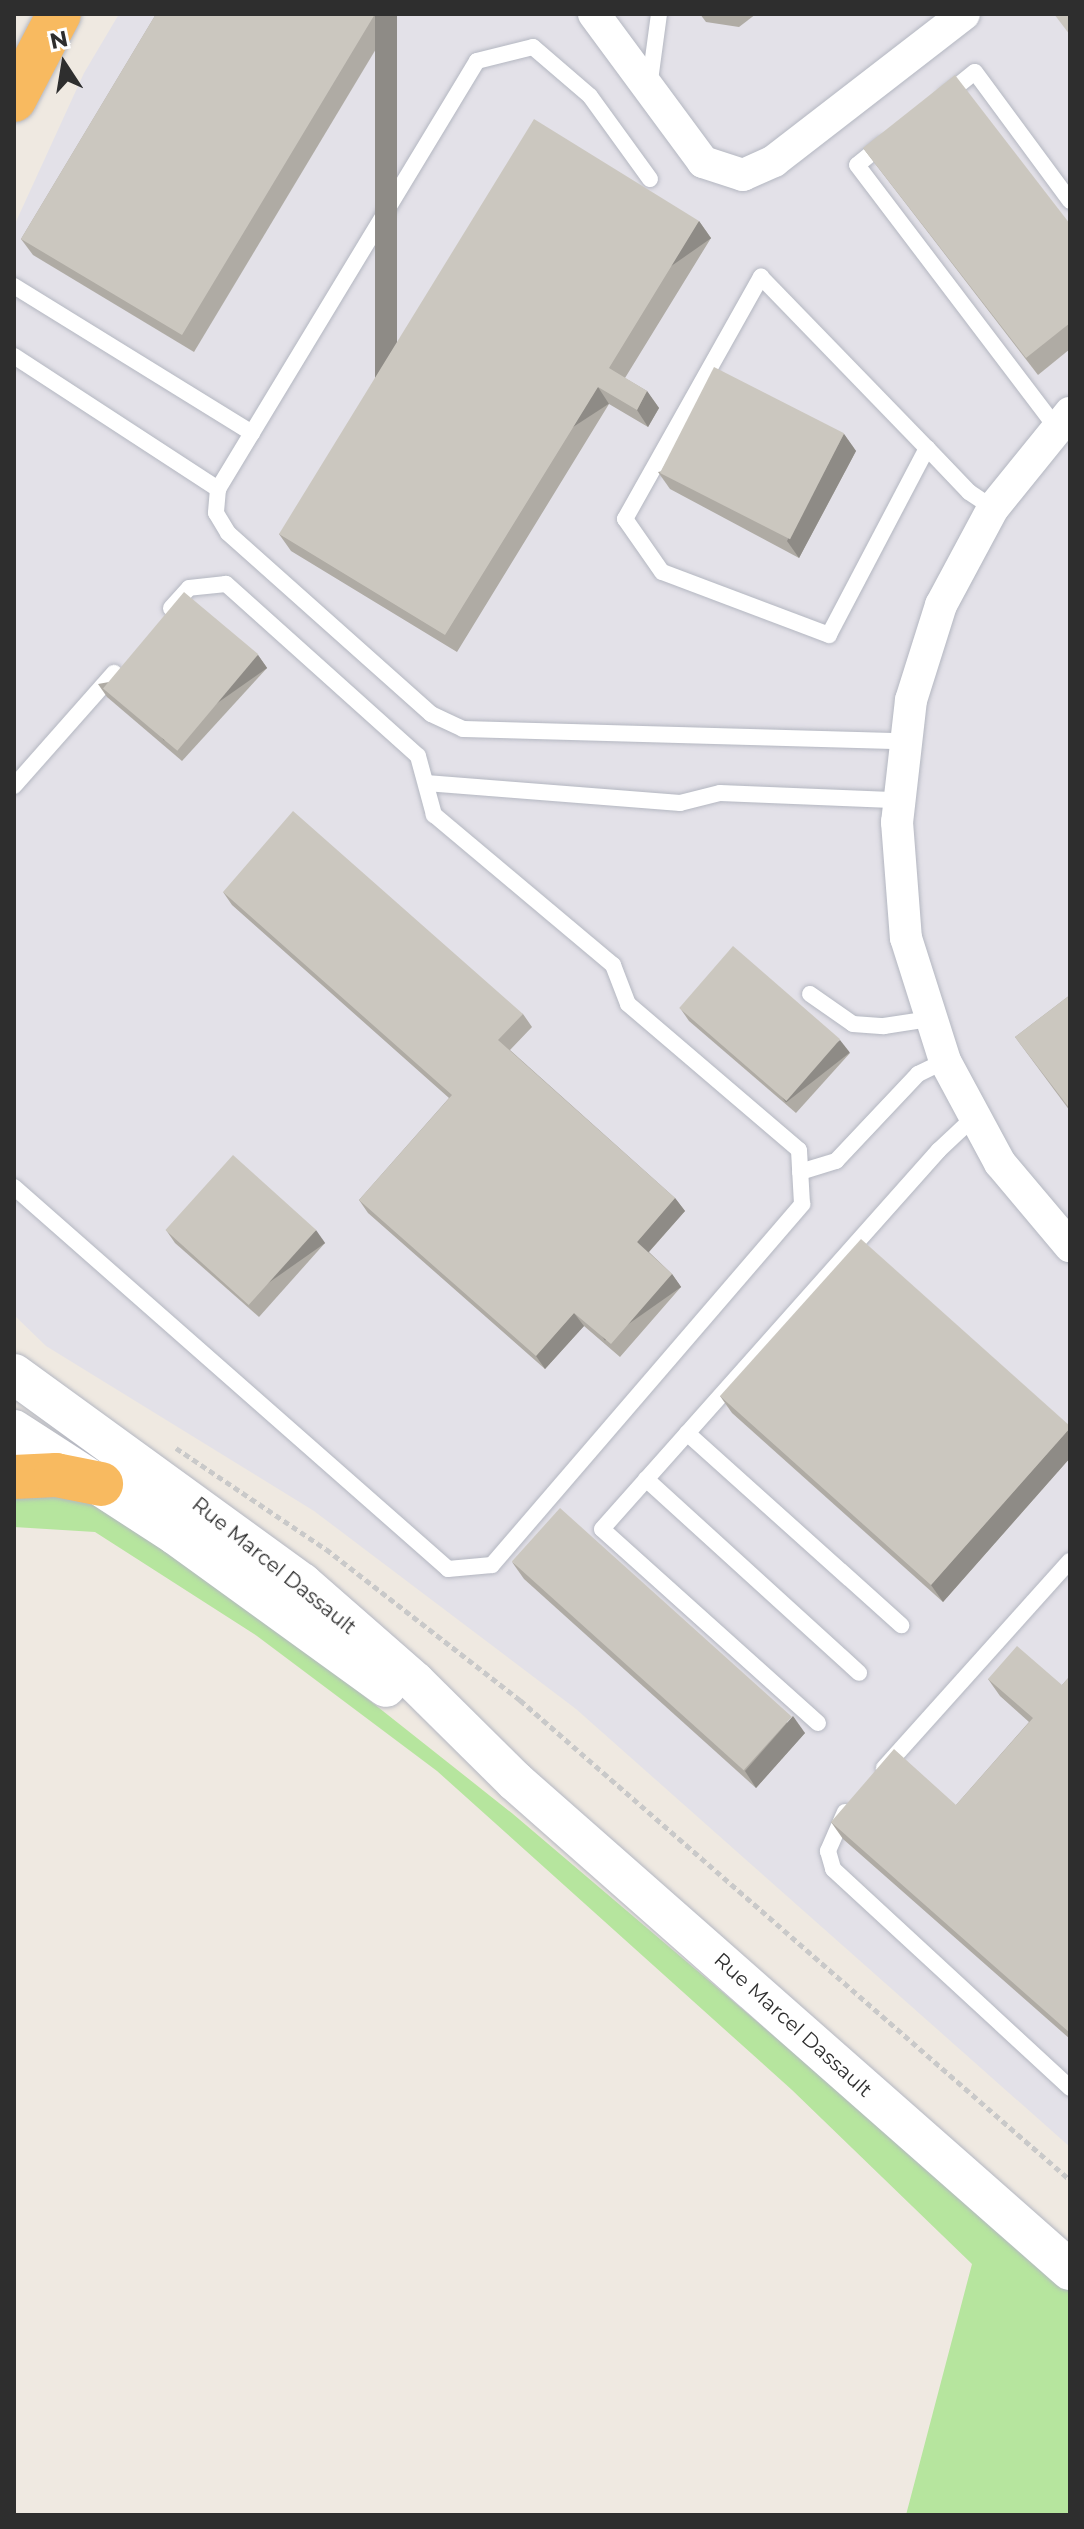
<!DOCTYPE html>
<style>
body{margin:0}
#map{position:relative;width:1084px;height:2529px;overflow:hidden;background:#efe9e1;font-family:Montserrat,sans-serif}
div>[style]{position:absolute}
.industrial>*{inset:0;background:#e3e1e8}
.green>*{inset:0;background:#b6e59e}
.path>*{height:5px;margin-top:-2.5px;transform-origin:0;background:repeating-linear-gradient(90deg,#c9c9c9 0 6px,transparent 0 10px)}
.roads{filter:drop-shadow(0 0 2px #b4b7c1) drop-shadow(0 0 2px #b4b7c1)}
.service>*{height:16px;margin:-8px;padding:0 8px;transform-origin:8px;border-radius:8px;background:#fff}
.minor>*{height:32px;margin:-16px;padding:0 16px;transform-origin:16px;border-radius:16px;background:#fff}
.tertiary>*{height:40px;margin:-20px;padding:0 20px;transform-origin:20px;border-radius:20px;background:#fff}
.trunk>*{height:44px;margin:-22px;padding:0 22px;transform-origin:22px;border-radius:22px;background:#f8ba60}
.wall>*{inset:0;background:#afaba4}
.shaded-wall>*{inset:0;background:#8e8b86;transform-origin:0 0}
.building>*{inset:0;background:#cbc7bf;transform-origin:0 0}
span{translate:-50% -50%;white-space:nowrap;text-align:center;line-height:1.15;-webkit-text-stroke:6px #fff;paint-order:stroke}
.street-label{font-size:20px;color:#2e2e2e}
.frame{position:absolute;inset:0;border:16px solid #2e2e2e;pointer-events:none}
.north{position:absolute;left:24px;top:24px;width:80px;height:80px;-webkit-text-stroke:6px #fff;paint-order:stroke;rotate:348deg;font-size:22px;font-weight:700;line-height:32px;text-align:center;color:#2e2e2e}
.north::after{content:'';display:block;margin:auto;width:28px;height:36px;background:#2e2e2e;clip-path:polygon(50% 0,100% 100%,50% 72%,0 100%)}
</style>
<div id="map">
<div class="industrial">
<div style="clip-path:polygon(119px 14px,1070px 14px,1070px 2147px,576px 1709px,314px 1511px,46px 1346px,14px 1315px,14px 226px,84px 73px)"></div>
</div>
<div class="green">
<div style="clip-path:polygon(14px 1489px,85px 1496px,124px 1518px,321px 1662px,513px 1814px,1070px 2288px,1070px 2515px,906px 2515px,972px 2264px,792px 2090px,437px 1771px,257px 1636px,95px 1532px,14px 1527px)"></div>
</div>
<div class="path">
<div style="left:176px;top:1448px;width:181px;rotate:34deg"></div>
<div style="left:326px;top:1549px;width:246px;rotate:37.9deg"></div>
<div style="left:520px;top:1700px;width:730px;rotate:41.11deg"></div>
</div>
<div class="roads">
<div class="service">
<div style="left:649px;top:88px;width:75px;rotate:-82.3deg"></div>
<div style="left:945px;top:96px;width:38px;rotate:-39deg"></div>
<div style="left:975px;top:72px;width:160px;rotate:53.6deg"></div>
<div style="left:883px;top:144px;width:33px;rotate:141deg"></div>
<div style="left:857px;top:165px;width:329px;rotate:52.8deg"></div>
<div style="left:650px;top:179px;width:102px;rotate:-125.9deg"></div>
<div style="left:590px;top:96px;width:75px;rotate:-139.3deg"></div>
<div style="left:533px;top:47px;width:58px;rotate:166deg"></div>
<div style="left:477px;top:61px;width:500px;rotate:121.18deg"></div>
<div style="left:218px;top:489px;width:24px;rotate:95deg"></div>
<div style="left:216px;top:513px;width:23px;rotate:59deg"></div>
<div style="left:228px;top:533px;width:272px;rotate:41.7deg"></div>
<div style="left:431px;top:714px;width:35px;rotate:25deg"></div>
<div style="left:463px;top:729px;width:440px;rotate:1.6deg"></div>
<div style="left:14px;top:286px;width:280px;rotate:31.7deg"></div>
<div style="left:14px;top:356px;width:244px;rotate:33.1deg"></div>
<div style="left:927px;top:448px;width:211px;rotate:117.7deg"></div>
<div style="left:829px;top:635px;width:178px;rotate:-159.3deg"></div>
<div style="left:662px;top:572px;width:65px;rotate:-124.9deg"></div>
<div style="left:625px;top:519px;width:278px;rotate:-60.7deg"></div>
<div style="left:761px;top:277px;width:238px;rotate:45.9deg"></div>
<div style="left:927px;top:448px;width:61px;rotate:46.3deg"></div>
<div style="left:969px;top:492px;width:29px;rotate:34deg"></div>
<div style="left:426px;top:783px;width:255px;rotate:4.5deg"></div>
<div style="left:680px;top:803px;width:41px;rotate:-14deg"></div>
<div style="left:720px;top:793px;width:178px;rotate:2.3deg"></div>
<div style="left:14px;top:786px;width:151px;rotate:-48.5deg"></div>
<div style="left:810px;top:994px;width:52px;rotate:34.9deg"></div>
<div style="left:853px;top:1024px;width:31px;rotate:4deg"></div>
<div style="left:884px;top:1026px;width:47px;rotate:-8.7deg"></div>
<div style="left:800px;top:1172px;width:38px;rotate:-17deg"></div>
<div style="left:836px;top:1161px;width:120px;rotate:-46.7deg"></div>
<div style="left:918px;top:1074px;width:30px;rotate:-26deg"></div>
<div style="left:14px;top:1187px;width:578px;rotate:41.35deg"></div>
<div style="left:448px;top:1569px;width:44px;rotate:-5.2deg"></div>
<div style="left:492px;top:1565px;width:476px;rotate:-49.3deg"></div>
<div style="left:802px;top:1204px;width:54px;rotate:-93.2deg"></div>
<div style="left:799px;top:1150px;width:225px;rotate:-139.5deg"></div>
<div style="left:628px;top:1004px;width:42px;rotate:-111deg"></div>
<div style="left:613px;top:965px;width:234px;rotate:-140deg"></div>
<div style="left:434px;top:815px;width:61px;rotate:-105.2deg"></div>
<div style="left:418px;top:756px;width:258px;rotate:-138.1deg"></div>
<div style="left:226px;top:584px;width:37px;rotate:174deg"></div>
<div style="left:189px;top:588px;width:27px;rotate:132deg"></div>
<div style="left:687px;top:1433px;width:288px;rotate:41.9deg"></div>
<div style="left:646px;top:1479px;width:288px;rotate:42.3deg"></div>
<div style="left:818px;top:1723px;width:290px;rotate:-138.1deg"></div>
<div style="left:602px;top:1529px;width:507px;rotate:-48.36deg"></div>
<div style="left:939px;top:1150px;width:45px;rotate:-43.2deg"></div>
<div style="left:884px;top:1768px;width:278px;rotate:-48.1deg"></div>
<div style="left:845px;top:1812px;width:43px;rotate:113.6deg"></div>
<div style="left:828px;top:1851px;width:19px;rotate:74deg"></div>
<div style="left:833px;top:1869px;width:323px;rotate:42.7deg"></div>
</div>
<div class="minor">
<div style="left:594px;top:14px;width:184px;rotate:53.6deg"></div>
<div style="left:703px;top:162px;width:42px;rotate:18deg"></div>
<div style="left:743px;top:175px;width:34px;rotate:-24deg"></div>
<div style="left:774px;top:161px;width:240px;rotate:-37.7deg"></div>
<div style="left:1070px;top:413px;width:122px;rotate:129deg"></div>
<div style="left:993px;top:508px;width:110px;rotate:118.2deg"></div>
<div style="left:941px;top:605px;width:100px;rotate:107.5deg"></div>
<div style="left:911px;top:700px;width:123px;rotate:96.5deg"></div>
<div style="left:897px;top:822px;width:116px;rotate:85.6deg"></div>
<div style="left:906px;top:938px;width:129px;rotate:72.4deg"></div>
<div style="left:945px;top:1061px;width:116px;rotate:61.7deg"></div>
<div style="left:1000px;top:1163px;width:109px;rotate:49.9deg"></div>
</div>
<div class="tertiary">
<div style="left:14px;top:1374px;width:356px;rotate:36deg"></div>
<div style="left:302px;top:1583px;width:150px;rotate:41.2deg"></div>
<div style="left:415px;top:1682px;width:141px;rotate:44.7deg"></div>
<div style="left:515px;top:1781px;width:740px;rotate:41.38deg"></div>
<div style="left:14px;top:1430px;width:193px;rotate:32.9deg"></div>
<div style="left:176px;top:1535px;width:259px;rotate:35.9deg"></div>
</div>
<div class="trunk">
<div style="left:14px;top:100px;width:97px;rotate:-62.4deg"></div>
<div style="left:14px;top:1477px;width:42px;rotate:-2.7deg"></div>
<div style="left:56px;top:1475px;width:46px;rotate:11.3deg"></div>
</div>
</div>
<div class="wall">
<div style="clip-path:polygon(156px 14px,397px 14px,194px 352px,33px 255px,21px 239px)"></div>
<div style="clip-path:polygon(700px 14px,756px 14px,739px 27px,706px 22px)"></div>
<div style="clip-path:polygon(863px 148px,1070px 224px,1070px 349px,1038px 375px)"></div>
<div style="clip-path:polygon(699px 221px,711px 238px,625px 378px,647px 391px,659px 408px,648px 427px,609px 404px,457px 652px,291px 551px,279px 534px)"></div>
<div style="clip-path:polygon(844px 434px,856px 451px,799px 558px,670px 489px,658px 472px)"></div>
<div style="clip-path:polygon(258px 655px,267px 668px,182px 761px,107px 697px,98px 684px)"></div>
<div style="clip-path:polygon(223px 892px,523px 1014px,532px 1027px,510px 1050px,675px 1198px,685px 1211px,649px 1252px,672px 1274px,681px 1287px,620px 1357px,584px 1326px,545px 1369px,368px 1213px,359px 1200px,449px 1098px,232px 905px)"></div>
<div style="clip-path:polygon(1070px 995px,1070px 1111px,1015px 1037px)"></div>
<div style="clip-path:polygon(680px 1008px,850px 1053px,796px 1113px,689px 1021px)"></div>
<div style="clip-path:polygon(166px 1230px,325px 1243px,259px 1317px,175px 1243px)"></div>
<div style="clip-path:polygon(720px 1396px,1070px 1426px,1070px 1458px,943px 1602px,732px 1413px)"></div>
<div style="clip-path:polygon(512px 1562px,805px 1733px,756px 1788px,524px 1579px)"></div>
<div style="clip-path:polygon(1070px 1676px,1070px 2039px,843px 1839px,831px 1822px,956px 1805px,1029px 1722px,1000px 1696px,988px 1679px,1062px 1685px)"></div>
</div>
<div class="shaded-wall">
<div style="left:375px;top:14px;width:22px;height:375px"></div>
<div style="left:699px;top:221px;width:21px;height:172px;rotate:55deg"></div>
<div style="left:598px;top:387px;width:20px;height:291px;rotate:57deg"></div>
<div style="clip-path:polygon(647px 391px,659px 408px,648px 427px,637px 410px)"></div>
<div style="clip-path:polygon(844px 434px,856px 451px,799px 558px,787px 541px)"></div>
<div style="left:258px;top:655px;width:16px;height:126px;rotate:55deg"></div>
<div style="left:840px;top:1040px;width:16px;height:81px;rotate:52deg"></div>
<div style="clip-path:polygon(675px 1198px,685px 1211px,646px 1255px,637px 1242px)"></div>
<div style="left:316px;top:1230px;width:16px;height:99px;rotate:55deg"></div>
<div style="left:672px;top:1274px;width:16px;height:93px;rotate:55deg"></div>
<div style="clip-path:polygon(574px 1313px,584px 1326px,545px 1369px,536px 1356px)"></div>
<div style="clip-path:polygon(1070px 1428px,1070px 1458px,943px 1602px,931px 1585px)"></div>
<div style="clip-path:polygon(793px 1716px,805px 1733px,756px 1788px,745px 1771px)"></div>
</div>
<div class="building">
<div style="clip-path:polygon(156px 14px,375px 14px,182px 335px,21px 239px)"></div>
<div style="clip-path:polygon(1054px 14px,1070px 14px,1070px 35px)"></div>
<div style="clip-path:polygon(955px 75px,1070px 224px,1070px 323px,1026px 358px,863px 148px)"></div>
<div style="clip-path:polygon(534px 119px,699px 221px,609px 368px,647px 391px,637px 410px,598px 387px,445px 635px,279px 534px)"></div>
<div style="left:714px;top:367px;width:146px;height:119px;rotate:27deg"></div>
<div style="left:184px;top:592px;width:97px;height:126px;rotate:40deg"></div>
<div style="clip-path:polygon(293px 811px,523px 1014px,498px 1040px,675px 1198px,637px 1242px,672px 1274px,611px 1344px,574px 1313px,536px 1356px,359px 1200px,452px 1095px,223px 892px)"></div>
<div style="left:733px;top:946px;width:142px;height:82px;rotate:41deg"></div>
<div style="clip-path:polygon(1070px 995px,1070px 1109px,1015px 1037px)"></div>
<div style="left:233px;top:1155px;width:112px;height:101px;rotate:42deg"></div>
<div style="clip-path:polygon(861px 1239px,1070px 1426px,1070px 1428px,931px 1585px,720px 1396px)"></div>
<div style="left:560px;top:1508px;width:312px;height:72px;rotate:42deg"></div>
<div style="clip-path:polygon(1017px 1646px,1062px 1685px,1070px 1676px,1070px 2033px,831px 1822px,894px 1749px,956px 1805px,1033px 1718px,988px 1679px)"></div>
</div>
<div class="street-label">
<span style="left:274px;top:1566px;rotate:39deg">Rue Marcel Dassault</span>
<span style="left:793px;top:2025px;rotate:42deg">Rue Marcel Dassault</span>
</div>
<div class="frame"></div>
<div class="north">N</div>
</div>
